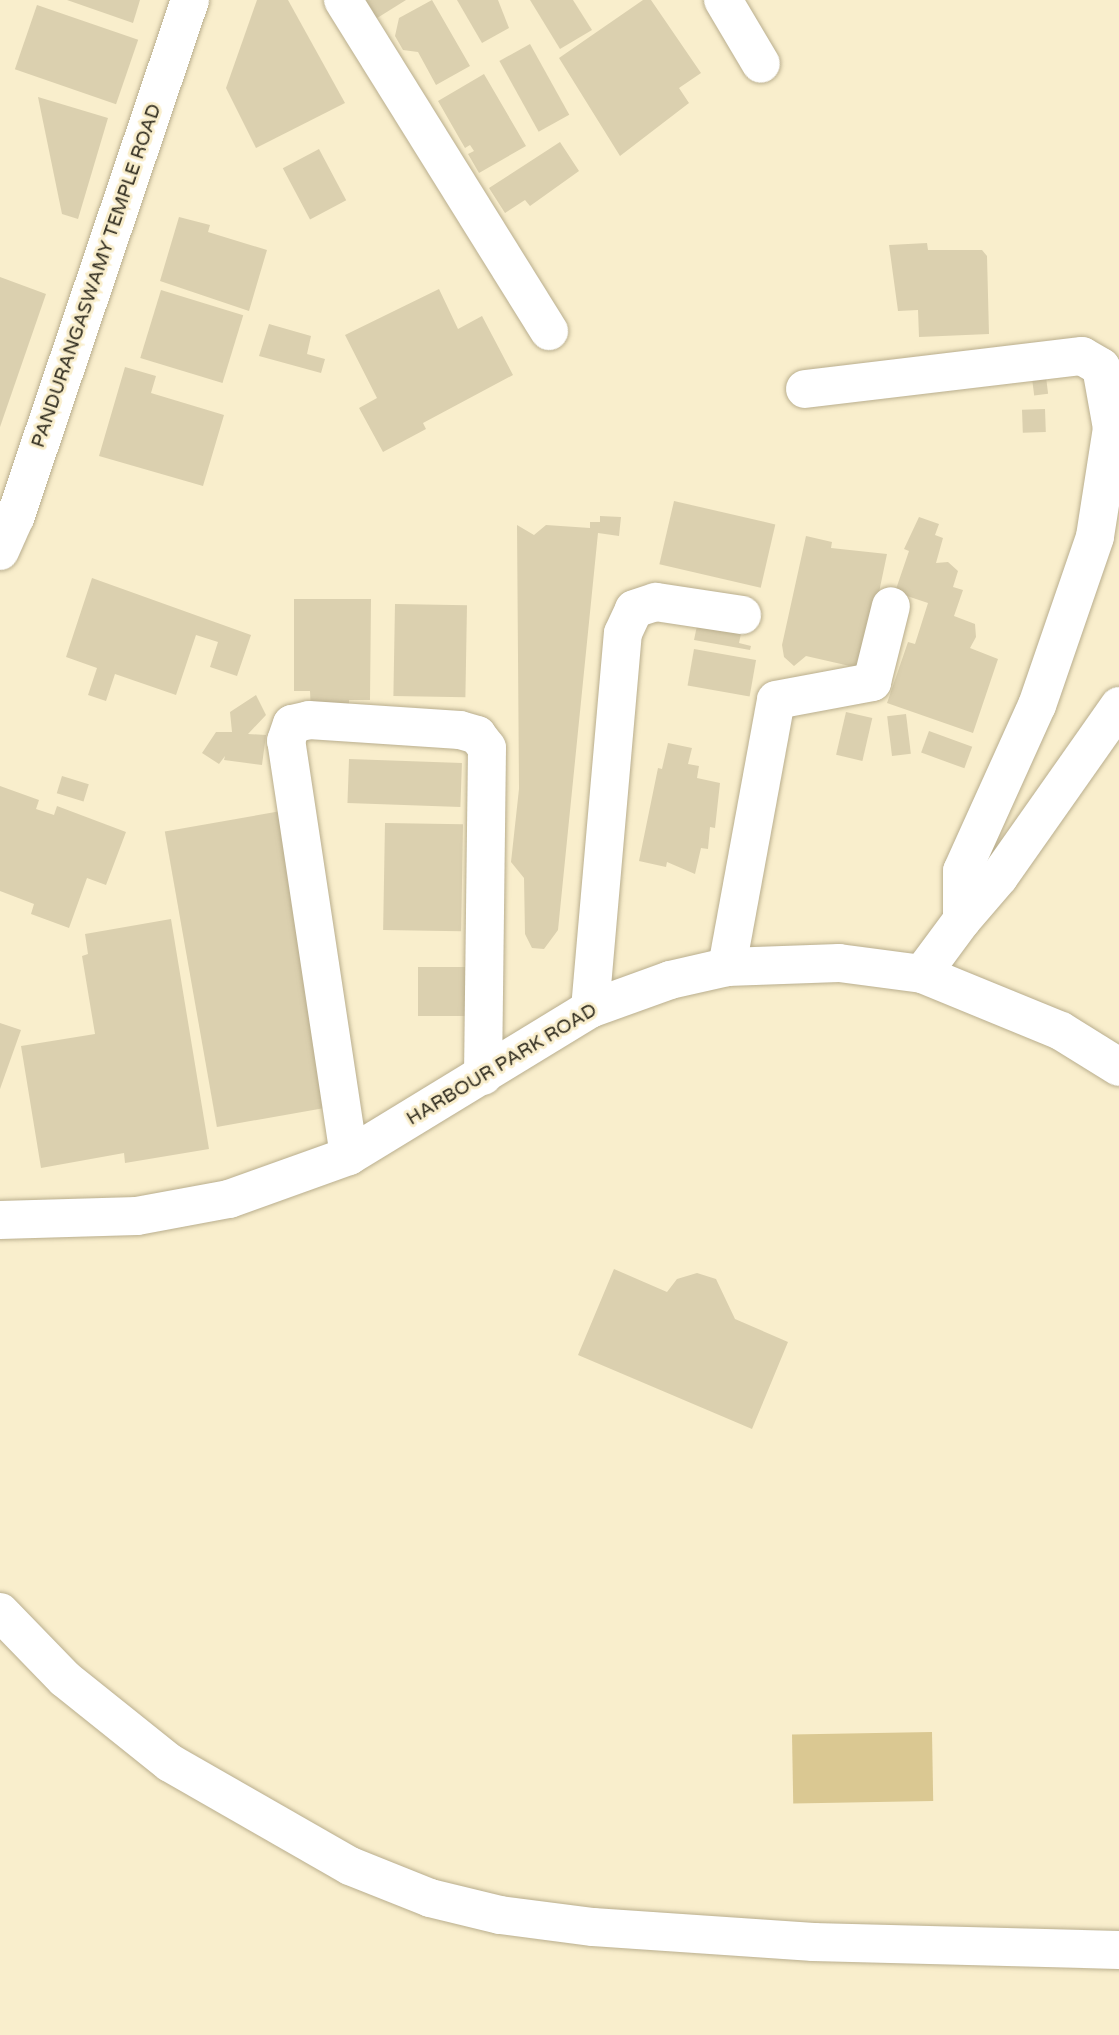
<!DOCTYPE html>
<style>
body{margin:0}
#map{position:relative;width:1119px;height:2035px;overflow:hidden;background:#f9eecc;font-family:"Varela Round",sans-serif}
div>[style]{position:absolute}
.green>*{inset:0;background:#dac892;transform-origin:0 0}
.building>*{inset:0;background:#dbd0af;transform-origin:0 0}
.roads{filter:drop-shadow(0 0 2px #b9ae8e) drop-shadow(0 0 2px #b9ae8e)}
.minor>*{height:38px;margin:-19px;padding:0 19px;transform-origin:19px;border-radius:19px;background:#fff}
span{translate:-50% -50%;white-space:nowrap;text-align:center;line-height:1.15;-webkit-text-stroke:6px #f9eecc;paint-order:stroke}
.street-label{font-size:19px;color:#302c1f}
</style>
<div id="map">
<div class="green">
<div style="left:932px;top:1732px;width:69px;height:140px;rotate:89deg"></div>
</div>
<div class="building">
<div style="clip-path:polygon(67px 0,140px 0,133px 23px)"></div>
<div style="clip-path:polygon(257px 0,288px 0,345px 103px,256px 148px,226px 88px)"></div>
<div style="clip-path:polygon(362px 0,406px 0,374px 20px)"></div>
<div style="clip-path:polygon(432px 0,470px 66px,436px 85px,418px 52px,403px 50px,395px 36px,399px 18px)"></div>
<div style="clip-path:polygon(457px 0,498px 0,509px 28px,482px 43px)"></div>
<div style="clip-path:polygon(530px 0,573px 0,592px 30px,560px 49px)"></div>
<div style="clip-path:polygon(643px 0,651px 0,701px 73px,679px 88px,689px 103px,620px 156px,559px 58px)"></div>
<div style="left:37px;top:5px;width:107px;height:68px;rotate:19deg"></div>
<div style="left:530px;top:44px;width:81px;height:35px;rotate:61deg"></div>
<div style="clip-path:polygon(484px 74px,526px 146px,479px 173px,468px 154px,474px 151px,470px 145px,465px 148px,438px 101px)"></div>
<div style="clip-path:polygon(38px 97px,108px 118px,78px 219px,62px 214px)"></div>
<div style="clip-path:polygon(560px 142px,579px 171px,530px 206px,525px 200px,505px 213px,489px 188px)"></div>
<div style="left:319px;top:149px;width:58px;height:41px;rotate:62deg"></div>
<div style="clip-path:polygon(179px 217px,210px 225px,208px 232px,267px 250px,249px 311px,160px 281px)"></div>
<div style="clip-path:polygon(927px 243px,928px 250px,982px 250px,987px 256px,989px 334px,919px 337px,918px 310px,898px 311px,889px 245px)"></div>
<div style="clip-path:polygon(0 277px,46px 294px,0 427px)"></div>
<div style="clip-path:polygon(439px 289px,458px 329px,482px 316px,513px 375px,423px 423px,426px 429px,383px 452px,359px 408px,377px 398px,345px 335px)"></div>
<div style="left:161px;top:290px;width:86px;height:71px;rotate:17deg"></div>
<div style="clip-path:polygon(269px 324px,311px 336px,307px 354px,325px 359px,321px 373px,259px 356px)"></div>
<div style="clip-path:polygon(125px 367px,156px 376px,151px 393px,224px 415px,203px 486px,99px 456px)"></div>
<div style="left:1046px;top:377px;width:17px;height:14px;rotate:83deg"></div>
<div style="left:1045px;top:409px;width:23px;height:23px;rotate:88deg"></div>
<div style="left:674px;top:501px;width:104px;height:65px;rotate:13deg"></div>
<div style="clip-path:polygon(600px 516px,621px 517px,619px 536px,598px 533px,558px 930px,544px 949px,532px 948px,525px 934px,524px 878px,511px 862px,519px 789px,517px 525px,534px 535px,546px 525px,590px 528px,590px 522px,600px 522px)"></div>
<div style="clip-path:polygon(919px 517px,939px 524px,935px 535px,943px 538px,936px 563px,948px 562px,958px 571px,953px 587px,963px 590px,954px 616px,975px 624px,976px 637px,970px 648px,998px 659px,973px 733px,887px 703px,908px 642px,915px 644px,928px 603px,895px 592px,909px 551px,904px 549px)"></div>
<div style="clip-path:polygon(806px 536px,832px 542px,831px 548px,887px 554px,863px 669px,806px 656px,794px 666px,784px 657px,782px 645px)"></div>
<div style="clip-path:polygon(92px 578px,251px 635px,237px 676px,210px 667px,218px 642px,196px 635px,176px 695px,115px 674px,106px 701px,88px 695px,97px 668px,66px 657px)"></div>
<div style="clip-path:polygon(294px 599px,371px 599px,370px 700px,349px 700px,349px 711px,311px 712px,310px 691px,294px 691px)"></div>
<div style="left:395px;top:604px;width:72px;height:92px;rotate:1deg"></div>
<div style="clip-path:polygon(698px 621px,742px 629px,739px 643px,751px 646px,750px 650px,694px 640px)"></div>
<div style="left:694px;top:649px;width:63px;height:37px;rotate:10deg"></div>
<div style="clip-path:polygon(256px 695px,266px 715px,248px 734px,266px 735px,262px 765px,224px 760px,225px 756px,219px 764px,202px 753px,216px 732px,232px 732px,230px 712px)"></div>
<div style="left:846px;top:712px;width:27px;height:44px;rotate:13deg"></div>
<div style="left:906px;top:714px;width:40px;height:19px;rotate:83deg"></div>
<div style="left:929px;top:731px;width:46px;height:23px;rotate:20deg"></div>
<div style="clip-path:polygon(668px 743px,692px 748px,688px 764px,699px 766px,697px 778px,720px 783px,715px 828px,710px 827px,708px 849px,701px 848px,695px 874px,667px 862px,666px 867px,639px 861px,658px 768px,662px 769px)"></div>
<div style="left:349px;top:759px;width:113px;height:44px;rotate:2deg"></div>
<div style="left:62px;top:776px;width:28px;height:18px;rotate:17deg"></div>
<div style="clip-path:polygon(0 786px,39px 800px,36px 809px,54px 815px,57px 806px,126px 832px,106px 885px,87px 878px,69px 928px,31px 914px,34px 904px,0 891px)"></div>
<div style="left:281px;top:811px;width:300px;height:118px;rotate:80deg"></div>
<div style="left:385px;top:823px;width:78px;height:107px;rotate:1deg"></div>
<div style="clip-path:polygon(171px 919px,209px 1149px,125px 1163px,124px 1153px,41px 1168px,21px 1046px,95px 1034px,82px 956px,88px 954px,85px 934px)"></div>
<div style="left:465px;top:967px;width:49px;height:47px;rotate:90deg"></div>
<div style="clip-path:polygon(0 1023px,21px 1030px,0 1089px)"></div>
<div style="clip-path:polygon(614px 1269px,667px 1292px,677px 1279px,697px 1273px,716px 1279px,735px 1319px,788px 1342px,752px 1429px,578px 1355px)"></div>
</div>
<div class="roads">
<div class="minor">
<div style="left:343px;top:0;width:390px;rotate:58.1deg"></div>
<div style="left:723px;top:0;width:74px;rotate:59.3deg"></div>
<div style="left:805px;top:389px;width:279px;rotate:-6.8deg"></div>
<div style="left:1082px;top:356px;width:22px;rotate:30deg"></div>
<div style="left:1101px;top:367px;width:62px;rotate:79.8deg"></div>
<div style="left:1112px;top:428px;width:110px;rotate:98.9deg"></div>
<div style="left:1095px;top:537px;width:178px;rotate:109deg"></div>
<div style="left:1037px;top:705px;width:182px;rotate:114.3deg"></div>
<div style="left:962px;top:871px;width:49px;rotate:90deg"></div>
<div style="left:962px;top:920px;width:67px;rotate:126.5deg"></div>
<div style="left:0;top:551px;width:36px;rotate:-66deg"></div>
<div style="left:15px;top:518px;width:547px;rotate:-71.33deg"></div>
<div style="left:962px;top:920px;width:57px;rotate:-49.3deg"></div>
<div style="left:999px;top:877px;width:209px;rotate:-54.9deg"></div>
<div style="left:727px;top:967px;width:271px;rotate:-79.6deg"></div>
<div style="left:776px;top:700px;width:98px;rotate:-10.6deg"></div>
<div style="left:872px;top:682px;width:78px;rotate:-76deg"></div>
<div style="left:590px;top:1009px;width:377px;rotate:-85deg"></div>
<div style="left:623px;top:633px;width:26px;rotate:-65deg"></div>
<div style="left:634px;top:609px;width:23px;rotate:-18deg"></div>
<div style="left:656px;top:602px;width:87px;rotate:8.6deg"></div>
<div style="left:349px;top:1156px;width:420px;rotate:-98.6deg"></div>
<div style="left:286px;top:741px;width:18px;rotate:-71deg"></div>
<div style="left:292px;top:724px;width:17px;rotate:-13deg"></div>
<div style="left:309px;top:720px;width:151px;rotate:3.8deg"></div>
<div style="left:460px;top:730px;width:18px;rotate:16deg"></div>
<div style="left:477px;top:735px;width:16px;rotate:52deg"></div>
<div style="left:487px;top:748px;width:328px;rotate:90.7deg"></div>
<div style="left:0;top:1220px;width:137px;rotate:-1.7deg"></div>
<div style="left:137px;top:1216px;width:94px;rotate:-10.5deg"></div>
<div style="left:229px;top:1199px;width:127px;rotate:-19.7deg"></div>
<div style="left:349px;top:1156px;width:282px;rotate:-31.4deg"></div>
<div style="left:590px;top:1009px;width:85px;rotate:-19.9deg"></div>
<div style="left:670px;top:980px;width:58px;rotate:-12.8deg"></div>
<div style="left:727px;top:967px;width:112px;rotate:-2deg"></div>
<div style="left:839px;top:963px;width:84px;rotate:7.5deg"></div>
<div style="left:922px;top:974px;width:150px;rotate:22.3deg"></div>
<div style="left:1061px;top:1031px;width:68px;rotate:31.8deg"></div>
<div style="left:0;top:1612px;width:93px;rotate:45.9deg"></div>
<div style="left:65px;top:1679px;width:134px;rotate:38.7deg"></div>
<div style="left:170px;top:1763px;width:207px;rotate:29.8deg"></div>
<div style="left:350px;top:1866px;width:86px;rotate:21.8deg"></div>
<div style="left:430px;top:1898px;width:72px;rotate:13.7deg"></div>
<div style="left:500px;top:1915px;width:94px;rotate:7.4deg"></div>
<div style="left:593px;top:1927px;width:221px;rotate:3.9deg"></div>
<div style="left:813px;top:1942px;width:306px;rotate:1.5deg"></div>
</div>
</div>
<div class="street-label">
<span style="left:97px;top:276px;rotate:-71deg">PANDURANGASWAMY TEMPLE ROAD</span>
<span style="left:502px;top:1065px;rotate:-31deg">HARBOUR PARK ROAD</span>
</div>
</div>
